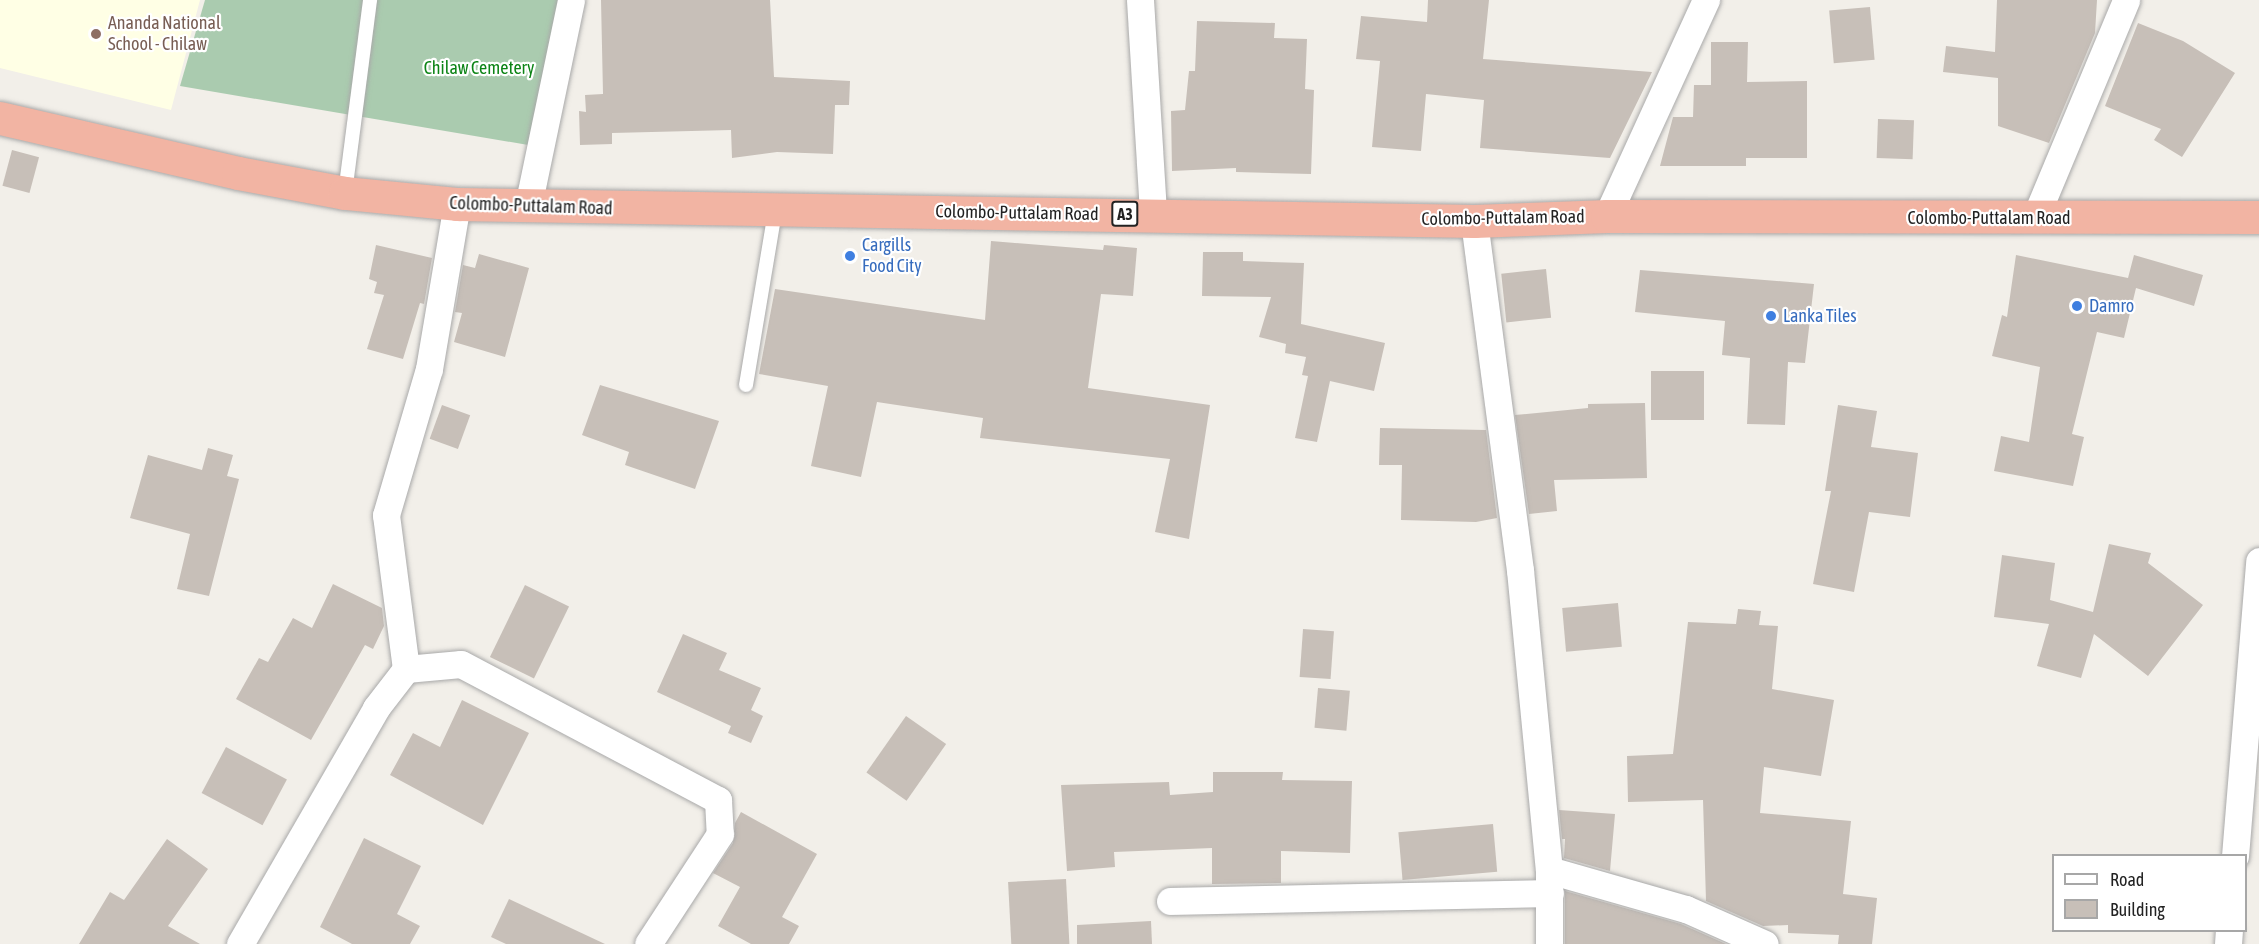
<!DOCTYPE html>
<style>
body{margin:0}
#map{position:relative;width:2259px;height:944px;overflow:hidden;background:#f2efe9;font-family:"Asap Condensed",sans-serif}
div>[style]{position:absolute}
.education>*{inset:0;background:#ffffe5}
.cemetery>*{inset:0;background:#aacbaf}
.building>*{inset:0;background:#c7bfb8;transform-origin:0 0}
.roads{filter:drop-shadow(0 0 2px #a9a9a9) drop-shadow(0 0 2px #a9a9a9)}
.service>*{height:14px;margin:-7px;padding:0 7px;transform-origin:7px;border-radius:7px;background:#fff}
.minor>*{height:27px;margin:-13.5px;padding:0 13.5px;transform-origin:13.5px;border-radius:13.5px;background:#fff}
.trunk>*{height:33px;margin:-16.5px;padding:0 16.5px;transform-origin:16.5px;border-radius:16.5px;background:#f2b4a3}
.dots>*{width:16px;height:16px;translate:-50% -50%;box-sizing:border-box;border:3px solid #fff;border-radius:50%}
span{translate:-50% -50%;white-space:nowrap;text-align:center;line-height:1.15;-webkit-text-stroke:4.5px #fff;paint-order:stroke}
.shield-label span{padding:2px 4px;background:#fff;border:2px solid;border-radius:4px;-webkit-text-stroke-width:0}
.shield-label{font-size:16px;color:#222;font-weight:700}
.education-label{font-size:18px;color:#785e54}
.left{translate:0 -50%;text-align:left}
.park-label{font-size:18px;color:#0c8416}
.street-label{font-size:18px;color:#222}
.shop-label{font-size:18px;color:#366cbe}
.legend{position:absolute;left:2052px;top:854px;width:195px;height:78px;box-sizing:border-box;background:#fff;border:2px solid #a7a7a7;margin:0;padding:8px 10px;list-style:none;font-size:18px;color:#222}
.legend li{display:flex;align-items:center;gap:12px;height:30px}
.legend b{width:30px;border:2px solid #a7a7a7}
</style>
<div id="map">
<div class="education">
<div style="clip-path:polygon(0 0,200px 0,171px 110px,0 68px)"></div>
</div>
<div class="cemetery">
<div style="clip-path:polygon(205px 0,560px 0,534px 146px,180px 86px)"></div>
</div>
<div class="building">
<div style="clip-path:polygon(601px 0,770px 0,774px 77px,850px 81px,849px 105px,835px 105px,833px 154px,777px 152px,732px 158px,731px 130px,612px 133px,612px 144px,580px 145px,579px 111px,586px 112px,585px 95px,603px 94px)"></div>
<div style="clip-path:polygon(1428px 0,1489px 0,1483px 59px,1652px 72px,1610px 158px,1480px 148px,1484px 100px,1426px 94px,1421px 151px,1372px 147px,1380px 61px,1356px 59px,1361px 16px,1427px 22px)"></div>
<div style="clip-path:polygon(1997px 0,2097px 0,2095px 33px,2049px 143px,1998px 126px,1998px 78px,1943px 72px,1946px 46px,1995px 52px)"></div>
<div style="left:1870px;top:7px;width:53px;height:41px;rotate:85deg"></div>
<div style="clip-path:polygon(1197px 21px,1275px 23px,1274px 38px,1307px 39px,1305px 89px,1314px 90px,1311px 174px,1236px 172px,1236px 168px,1172px 171px,1171px 111px,1185px 110px,1189px 71px,1195px 71px)"></div>
<div style="clip-path:polygon(2138px 23px,2183px 41px,2235px 73px,2182px 157px,2154px 140px,2161px 129px,2105px 106px)"></div>
<div style="clip-path:polygon(1711px 42px,1748px 42px,1747px 82px,1807px 81px,1807px 158px,1746px 158px,1746px 166px,1660px 166px,1673px 117px,1693px 117px,1694px 85px,1711px 85px)"></div>
<div style="left:1878px;top:119px;width:36px;height:39px;rotate:2deg"></div>
<div style="left:12px;top:150px;width:28px;height:37px;rotate:15deg"></div>
<div style="clip-path:polygon(991px 241px,1103px 250px,1104px 245px,1137px 248px,1133px 296px,1101px 294px,1088px 388px,1210px 405px,1189px 539px,1155px 532px,1170px 459px,980px 438px,983px 418px,877px 402px,861px 477px,811px 466px,828px 386px,759px 374px,775px 289px,985px 320px)"></div>
<div style="clip-path:polygon(376px 245px,432px 258px,424px 304px,420px 303px,403px 359px,367px 349px,384px 295px,374px 293px,377px 282px,369px 279px)"></div>
<div style="clip-path:polygon(1203px 252px,1243px 252px,1243px 261px,1304px 263px,1301px 324px,1385px 343px,1374px 391px,1330px 381px,1317px 442px,1295px 438px,1308px 376px,1302px 375px,1306px 357px,1285px 353px,1286px 344px,1259px 337px,1271px 297px,1202px 296px)"></div>
<div style="clip-path:polygon(479px 254px,529px 268px,505px 357px,454px 342px,462px 313px,455px 312px,463px 265px,475px 268px)"></div>
<div style="clip-path:polygon(2016px 255px,2128px 278px,2134px 255px,2203px 275px,2194px 306px,2136px 288px,2124px 338px,2097px 332px,2072px 434px,2084px 437px,2073px 486px,1994px 471px,2001px 436px,2029px 442px,2040px 367px,1992px 356px,2002px 315px,2007px 317px)"></div>
<div style="left:1546px;top:269px;width:49px;height:45px;rotate:84deg"></div>
<div style="clip-path:polygon(1640px 270px,1814px 284px,1805px 363px,1788px 362px,1785px 425px,1747px 424px,1750px 358px,1722px 355px,1725px 321px,1635px 312px)"></div>
<div style="left:1651px;top:371px;width:53px;height:49px"></div>
<div style="clip-path:polygon(600px 385px,719px 421px,695px 489px,625px 465px,629px 452px,582px 435px)"></div>
<div style="clip-path:polygon(1645px 403px,1647px 478px,1554px 480px,1557px 511px,1529px 514px,1515px 415px,1588px 408px,1588px 404px)"></div>
<div style="left:442px;top:405px;width:30px;height:36px;rotate:20deg"></div>
<div style="clip-path:polygon(1838px 405px,1877px 411px,1871px 447px,1918px 453px,1910px 517px,1869px 512px,1854px 592px,1813px 584px,1831px 491px,1825px 491px)"></div>
<div style="clip-path:polygon(1380px 428px,1486px 430px,1497px 518px,1476px 522px,1401px 520px,1402px 465px,1379px 465px)"></div>
<div style="clip-path:polygon(208px 448px,233px 455px,227px 476px,239px 479px,209px 596px,177px 589px,190px 534px,130px 518px,148px 455px,202px 470px)"></div>
<div style="clip-path:polygon(2109px 544px,2151px 553px,2148px 563px,2203px 605px,2148px 676px,2094px 634px,2081px 678px,2037px 666px,2049px 624px,1994px 617px,2002px 555px,2055px 563px,2050px 600px,2093px 612px)"></div>
<div style="clip-path:polygon(333px 584px,382px 608px,384px 626px,373px 649px,365px 645px,311px 740px,236px 699px,259px 658px,268px 662px,293px 618px,312px 628px)"></div>
<div style="left:525px;top:585px;width:49px;height:80px;rotate:26deg"></div>
<div style="left:1618px;top:603px;width:44px;height:56px;rotate:85deg"></div>
<div style="clip-path:polygon(1738px 609px,1761px 611px,1759px 625px,1778px 626px,1772px 689px,1834px 700px,1821px 776px,1764px 767px,1760px 813px,1851px 821px,1843px 894px,1877px 898px,1872px 944px,1838px 944px,1839px 935px,1788px 933px,1788px 925px,1763px 926px,1706px 901px,1703px 800px,1628px 802px,1627px 756px,1673px 754px,1688px 622px,1736px 624px)"></div>
<div style="left:1303px;top:629px;width:31px;height:48px;rotate:4deg"></div>
<div style="clip-path:polygon(683px 634px,727px 653px,719px 670px,761px 688px,751px 710px,763px 716px,751px 743px,728px 733px,731px 726px,657px 692px)"></div>
<div style="left:1318px;top:688px;width:32px;height:40px;rotate:5deg"></div>
<div style="clip-path:polygon(462px 700px,529px 733px,483px 825px,390px 775px,413px 733px,440px 747px)"></div>
<div style="left:906px;top:716px;width:49px;height:69px;rotate:35deg"></div>
<div style="left:226px;top:747px;width:69px;height:52px;rotate:28deg"></div>
<div style="clip-path:polygon(1213px 772px,1283px 772px,1282px 780px,1352px 781px,1350px 853px,1281px 851px,1281px 883px,1212px 884px,1212px 848px,1114px 852px,1115px 867px,1067px 871px,1061px 785px,1169px 782px,1170px 795px,1213px 792px)"></div>
<div style="clip-path:polygon(1559px 810px,1615px 814px,1610px 871px,1564px 858px,1565px 839px,1562px 839px)"></div>
<div style="clip-path:polygon(741px 812px,817px 854px,782px 917px,799px 926px,789px 944px,751px 944px,718px 926px,740px 887px,713px 873px,733px 843px,735px 823px)"></div>
<div style="left:1493px;top:824px;width:48px;height:95px;rotate:85deg"></div>
<div style="clip-path:polygon(364px 838px,421px 866px,397px 914px,420px 926px,410px 944px,352px 944px,320px 927px)"></div>
<div style="clip-path:polygon(167px 839px,208px 869px,168px 926px,200px 944px,79px 944px,110px 892px,124px 900px)"></div>
<div style="left:1066px;top:879px;width:65px;height:58px;rotate:87deg"></div>
<div style="clip-path:polygon(1565px 891px,1681px 924px,1726px 944px,1565px 944px)"></div>
<div style="clip-path:polygon(509px 899px,605px 944px,506px 944px,491px 937px)"></div>
<div style="clip-path:polygon(1151px 921px,1152px 944px,1077px 944px,1077px 925px)"></div>
</div>
<div class="roads">
<div class="service">
<div style="left:345px;top:193px;width:195px;rotate:-82.6deg"></div>
<div style="left:746px;top:385px;width:176px;rotate:-80.5deg"></div>
</div>
<div class="minor">
<div style="left:1140px;top:0;width:215px;rotate:86.5deg"></div>
<div style="left:528px;top:206px;width:210px;rotate:-78.2deg"></div>
<div style="left:1607px;top:216px;width:238px;rotate:-65.4deg"></div>
<div style="left:2035px;top:218px;width:236px;rotate:-67.3deg"></div>
<div style="left:1474px;top:221px;width:352px;rotate:82.5deg"></div>
<div style="left:1520px;top:570px;width:301px;rotate:84.5deg"></div>
<div style="left:1549px;top:870px;width:74px;rotate:90deg"></div>
<div style="left:406px;top:669px;width:155px;rotate:-97.4deg"></div>
<div style="left:386px;top:515px;width:152px;rotate:-73.6deg"></div>
<div style="left:429px;top:369px;width:167px;rotate:-80.4deg"></div>
<div style="left:2235px;top:856px;width:296px;rotate:-85.3deg"></div>
<div style="left:1549px;top:870px;width:142px;rotate:15.9deg"></div>
<div style="left:1686px;top:909px;width:86px;rotate:23.9deg"></div>
<div style="left:1170px;top:901px;width:380px;rotate:-1.2deg"></div>
<div style="left:240px;top:944px;width:272px;rotate:-60deg"></div>
<div style="left:376px;top:708px;width:49px;rotate:-52.4deg"></div>
<div style="left:406px;top:669px;width:55px;rotate:-5.2deg"></div>
<div style="left:461px;top:664px;width:291px;rotate:27.9deg"></div>
<div style="left:718px;top:800px;width:34px;rotate:87deg"></div>
<div style="left:720px;top:834px;width:131px;rotate:123.2deg"></div>
<div style="left:2228px;top:944px;width:14px;rotate:-86deg"></div>
</div>
<div class="trunk">
<div style="left:0;top:118px;width:244px;rotate:13deg"></div>
<div style="left:238px;top:173px;width:109px;rotate:10.6deg"></div>
<div style="left:345px;top:193px;width:113px;rotate:5.6deg"></div>
<div style="left:457px;top:204px;width:1017px;rotate:0.96deg"></div>
<div style="left:1474px;top:221px;width:133px;rotate:-2.2deg"></div>
<div style="left:1607px;top:216px;width:652px;rotate:0.09deg"></div>
</div>
</div>
<div class="dots">
<div style="left:96px;top:34px;background:#8d6e63"></div>
<div style="left:850px;top:256px;background:#3f7fe0"></div>
<div style="left:2077px;top:306px;background:#3f7fe0"></div>
<div style="left:1771px;top:316px;background:#3f7fe0"></div>
</div>
<div class="shield-label">
<span style="left:1125px;top:214px">A3</span>
</div>
<div class="education-label">
<span class="left" style="left:108px;top:34px">Ananda National<br>School - Chilaw</span>
</div>
<div class="park-label">
<span style="left:479px;top:68px">Chilaw Cemetery</span>
</div>
<div class="street-label">
<span style="left:531px;top:206px;rotate:2deg">Colombo-Puttalam Road</span>
<span style="left:1017px;top:213px;rotate:1deg">Colombo-Puttalam Road</span>
<span style="left:1503px;top:218px;rotate:-1deg">Colombo-Puttalam Road</span>
<span style="left:1989px;top:218px">Colombo-Puttalam Road</span>
</div>
<div class="shop-label">
<span class="left" style="left:862px;top:256px">Cargills<br>Food City</span>
<span class="left" style="left:2089px;top:306px">Damro</span>
<span class="left" style="left:1783px;top:316px">Lanka Tiles</span>
</div>
<ul class="legend">
<li><b style="height:8px;background:#fff"></b>Road</li>
<li><b style="height:16px;background:#c7bfb8"></b>Building</li>
</ul>
</div>
